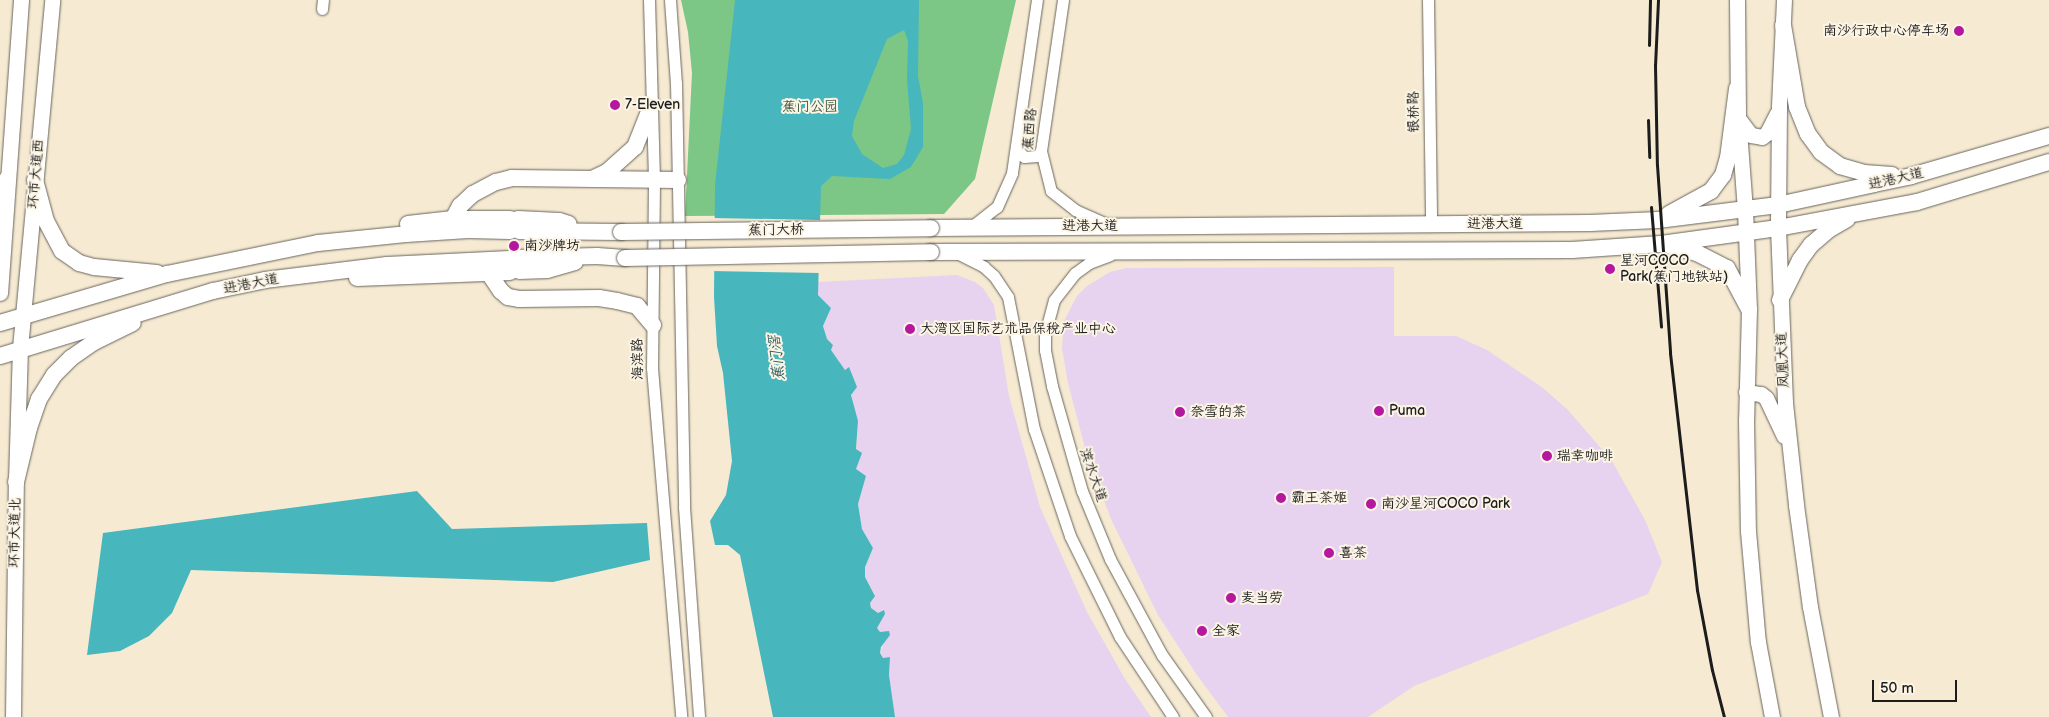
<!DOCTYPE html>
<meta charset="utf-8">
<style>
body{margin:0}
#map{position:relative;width:2049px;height:717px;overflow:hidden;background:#f6ead2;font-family:"Balsamiq Sans","LXGW WenKai TC",sans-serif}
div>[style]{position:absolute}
.built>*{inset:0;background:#e7d2ef}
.green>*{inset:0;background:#7cc785}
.water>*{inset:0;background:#47b6bd}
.pier>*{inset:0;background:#f6ead2;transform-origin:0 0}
.roads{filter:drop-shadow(0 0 1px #68645c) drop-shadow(0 0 1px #68645c)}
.minor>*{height:11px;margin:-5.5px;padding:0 5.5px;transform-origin:5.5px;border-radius:5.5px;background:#fff}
.major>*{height:15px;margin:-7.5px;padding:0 7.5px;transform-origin:7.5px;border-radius:7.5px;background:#fff}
.highway>*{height:16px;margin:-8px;padding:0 8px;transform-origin:8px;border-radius:8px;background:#fff}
.rail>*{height:3px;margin:-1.5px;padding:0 1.5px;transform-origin:1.5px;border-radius:1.5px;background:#1c1c1c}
.bridges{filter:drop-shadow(0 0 1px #68645c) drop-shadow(0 0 1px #68645c)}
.highway-bridge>*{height:16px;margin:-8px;padding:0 8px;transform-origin:8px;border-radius:8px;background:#fff}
.dots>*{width:14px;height:14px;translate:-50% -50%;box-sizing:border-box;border:2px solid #fcf5e5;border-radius:50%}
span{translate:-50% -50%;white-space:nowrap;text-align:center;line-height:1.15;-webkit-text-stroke:4px #fcf5e5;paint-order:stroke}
.poi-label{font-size:14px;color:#1c1c1c}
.right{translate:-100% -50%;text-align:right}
.left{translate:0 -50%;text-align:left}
.park-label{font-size:14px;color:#3e5841}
.street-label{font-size:14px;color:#1c1c1c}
.water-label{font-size:15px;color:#2d5a5c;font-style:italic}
.scale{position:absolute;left:1872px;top:680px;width:85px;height:22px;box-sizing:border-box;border:2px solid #1c1c1c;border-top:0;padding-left:6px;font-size:15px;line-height:18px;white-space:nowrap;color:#1c1c1c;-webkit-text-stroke:4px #fcf5e5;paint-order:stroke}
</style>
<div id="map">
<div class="built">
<div style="clip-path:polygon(1394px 267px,1394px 336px,1456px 336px,1487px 350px,1543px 388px,1568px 410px,1612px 461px,1645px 520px,1662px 562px,1648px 594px,1414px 686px,1368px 717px,1228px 717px,1197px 675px,1158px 615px,1111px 519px,1086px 452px,1068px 383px,1062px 348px,1064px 321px,1077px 296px,1087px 286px,1110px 272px,1126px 268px)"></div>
<div style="clip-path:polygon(957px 275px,975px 282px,983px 288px,994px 305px,1009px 396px,1040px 507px,1087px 612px,1125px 679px,1151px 717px,895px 717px,889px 675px,890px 657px,883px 658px,880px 653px,885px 640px,885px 632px,880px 632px,877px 628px,884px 614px,883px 610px,878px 613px,871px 608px,870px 603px,875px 595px,865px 577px,865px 567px,873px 548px,862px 529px,860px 517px,858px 504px,866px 476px,855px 469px,858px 421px,853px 411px,849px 367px,845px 370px,840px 363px,831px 350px,833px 345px,827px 339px,823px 326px,831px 308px,818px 295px,818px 282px)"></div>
</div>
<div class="green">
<div style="clip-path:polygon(681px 0,1016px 0,975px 179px,944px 214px,685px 216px,692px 73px,688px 32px)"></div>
</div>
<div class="water">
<div style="clip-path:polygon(evenodd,735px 0,919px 0,918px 76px,923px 103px,923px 147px,911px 167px,890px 179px,832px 176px,821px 186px,818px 295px,831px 308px,823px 326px,827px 339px,833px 345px,831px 350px,845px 370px,849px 367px,857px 387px,851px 395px,858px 421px,856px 449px,862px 453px,856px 469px,866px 476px,858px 504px,862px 529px,873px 548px,865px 567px,865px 577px,875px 596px,870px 603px,871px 608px,878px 613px,884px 610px,885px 614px,877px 628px,880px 632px,889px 631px,890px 635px,881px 647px,880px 653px,883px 658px,890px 657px,889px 675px,895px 717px,773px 717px,740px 555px,728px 545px,715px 545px,710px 521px,726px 495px,732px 461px,723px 373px,717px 346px,714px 297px,715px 185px,735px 0,904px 30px,908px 41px,907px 80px,911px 129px,904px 155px,897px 164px,883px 168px,862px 154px,852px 136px,854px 121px,887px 39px,904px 30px)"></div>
<div style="clip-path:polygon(417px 491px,452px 529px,647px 523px,650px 560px,553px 582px,191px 570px,172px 613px,149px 636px,120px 651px,87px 655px,103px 533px)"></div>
</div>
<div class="pier">
<div style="left:712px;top:218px;width:110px;height:53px;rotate:1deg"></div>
</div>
<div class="roads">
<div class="minor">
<div style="left:649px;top:0;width:181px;rotate:88.4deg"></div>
<div style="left:654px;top:181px;width:187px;rotate:90.6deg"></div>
<div style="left:652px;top:368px;width:350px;rotate:85.2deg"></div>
<div style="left:670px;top:0;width:83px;rotate:85.9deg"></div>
<div style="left:676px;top:83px;width:424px;rotate:88.9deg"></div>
<div style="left:684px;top:507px;width:211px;rotate:85.9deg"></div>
<div style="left:1063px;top:0;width:153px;rotate:98.3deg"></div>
<div style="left:1041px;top:151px;width:41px;rotate:76deg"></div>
<div style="left:1051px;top:191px;width:31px;rotate:38deg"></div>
<div style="left:1075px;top:210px;width:36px;rotate:24deg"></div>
<div style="left:1428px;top:0;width:224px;rotate:89.2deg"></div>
<div style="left:322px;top:9px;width:9px;rotate:-84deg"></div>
<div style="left:1016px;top:148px;width:12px;rotate:48deg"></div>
<div style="left:1024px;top:157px;width:13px;rotate:-4deg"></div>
<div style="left:1037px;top:156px;width:6px;rotate:-51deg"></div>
<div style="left:971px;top:227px;width:33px;rotate:-38deg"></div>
<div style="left:997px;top:207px;width:37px;rotate:-66deg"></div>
<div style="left:1012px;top:173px;width:175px;rotate:-81.8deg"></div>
<div style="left:959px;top:254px;width:28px;rotate:27deg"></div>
<div style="left:984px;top:267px;width:13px;rotate:42deg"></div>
<div style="left:994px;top:276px;width:25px;rotate:56deg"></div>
<div style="left:1008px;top:297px;width:135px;rotate:78.9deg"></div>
<div style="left:1034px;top:429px;width:113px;rotate:71.4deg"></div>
<div style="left:1070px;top:536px;width:113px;rotate:63.7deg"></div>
<div style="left:1120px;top:637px;width:96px;rotate:56.5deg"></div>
<div style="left:1110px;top:255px;width:22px;rotate:159deg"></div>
<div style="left:1089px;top:263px;width:17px;rotate:144deg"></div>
<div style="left:1075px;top:273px;width:34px;rotate:128deg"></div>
<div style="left:1054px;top:300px;width:34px;rotate:105deg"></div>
<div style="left:1045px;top:333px;width:17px;rotate:90deg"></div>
<div style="left:1045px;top:350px;width:37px;rotate:79deg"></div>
<div style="left:1052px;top:386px;width:109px;rotate:74.1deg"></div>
<div style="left:1082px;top:491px;width:74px;rotate:67.6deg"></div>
<div style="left:1110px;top:559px;width:109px;rotate:61.6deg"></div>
<div style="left:1162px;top:655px;width:76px;rotate:54.6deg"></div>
</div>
<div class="major">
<div style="left:1737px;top:0;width:117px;rotate:89.5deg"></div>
<div style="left:1738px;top:117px;width:93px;rotate:85.7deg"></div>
<div style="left:1745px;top:210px;width:99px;rotate:87.7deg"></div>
<div style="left:1749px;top:309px;width:111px;rotate:91.5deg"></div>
<div style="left:1746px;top:420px;width:111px;rotate:89deg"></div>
<div style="left:1748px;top:531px;width:111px;rotate:84.9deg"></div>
<div style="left:1758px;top:642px;width:76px;rotate:79.4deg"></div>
<div style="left:1784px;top:0;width:107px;rotate:92.7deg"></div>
<div style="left:1779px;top:107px;width:121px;rotate:90.5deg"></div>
<div style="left:1778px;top:228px;width:175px;rotate:87.7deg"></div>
<div style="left:1785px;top:403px;width:103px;rotate:83.8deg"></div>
<div style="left:1796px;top:505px;width:103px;rotate:82.2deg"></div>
<div style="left:1810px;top:607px;width:112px;rotate:79.2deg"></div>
<div style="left:1738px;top:118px;width:21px;rotate:53deg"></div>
<div style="left:1751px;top:135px;width:11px;rotate:10deg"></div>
<div style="left:1762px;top:137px;width:6px;rotate:-39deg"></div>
<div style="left:1767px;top:133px;width:22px;rotate:-63deg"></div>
<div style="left:0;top:293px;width:294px;rotate:-85.9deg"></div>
<div style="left:1746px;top:392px;width:15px;rotate:8deg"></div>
<div style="left:1761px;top:394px;width:6px;rotate:39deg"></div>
<div style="left:1766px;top:398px;width:42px;rotate:64.7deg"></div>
<div style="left:13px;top:717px;width:235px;rotate:-89.3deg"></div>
<div style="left:16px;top:482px;width:134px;rotate:-88.3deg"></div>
<div style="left:20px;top:348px;width:349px;rotate:-84.7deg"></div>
</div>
<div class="highway">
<div style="left:1783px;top:25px;width:83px;rotate:80.3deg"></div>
<div style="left:1797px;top:107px;width:29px;rotate:68deg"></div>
<div style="left:1808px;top:134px;width:22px;rotate:54deg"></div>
<div style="left:1821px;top:152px;width:24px;rotate:36deg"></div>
<div style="left:1840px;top:166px;width:25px;rotate:16deg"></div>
<div style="left:1864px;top:173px;width:28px;rotate:4deg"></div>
<div style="left:592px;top:179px;width:17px;rotate:-25deg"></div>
<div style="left:607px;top:172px;width:38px;rotate:-42deg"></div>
<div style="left:635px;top:147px;width:46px;rotate:-68.4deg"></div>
<div style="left:35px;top:180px;width:42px;rotate:75deg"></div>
<div style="left:46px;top:221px;width:34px;rotate:62deg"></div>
<div style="left:62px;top:251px;width:21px;rotate:35deg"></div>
<div style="left:79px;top:263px;width:16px;rotate:15deg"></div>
<div style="left:94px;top:267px;width:63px;rotate:5.4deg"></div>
<div style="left:0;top:198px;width:22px;rotate:-69deg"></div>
<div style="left:1669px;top:214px;width:48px;rotate:-28.7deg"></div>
<div style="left:1711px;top:191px;width:20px;rotate:-53deg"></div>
<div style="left:1723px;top:175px;width:18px;rotate:-74deg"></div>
<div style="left:1728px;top:158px;width:70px;rotate:-82.6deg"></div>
<div style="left:453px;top:219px;width:15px;rotate:-62deg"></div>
<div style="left:460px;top:206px;width:18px;rotate:-43deg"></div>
<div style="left:473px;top:194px;width:26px;rotate:-28deg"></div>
<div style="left:496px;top:182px;width:16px;rotate:-14deg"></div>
<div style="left:512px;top:178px;width:166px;rotate:0.7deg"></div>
<div style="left:518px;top:219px;width:41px;rotate:2.8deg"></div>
<div style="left:559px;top:221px;width:10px;rotate:17deg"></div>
<div style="left:408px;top:224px;width:45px;rotate:-6.3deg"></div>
<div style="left:453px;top:219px;width:57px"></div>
<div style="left:931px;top:228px;width:659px;rotate:-0.43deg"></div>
<div style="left:1590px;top:223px;width:68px;rotate:-2.5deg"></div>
<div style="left:1658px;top:220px;width:121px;rotate:-7.1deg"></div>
<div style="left:1778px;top:205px;width:98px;rotate:-12.3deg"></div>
<div style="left:1874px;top:184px;width:38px;rotate:-12deg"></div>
<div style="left:1911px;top:176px;width:144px;rotate:-16.2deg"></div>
<div style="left:519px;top:231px;width:102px;rotate:0.6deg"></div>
<div style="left:1671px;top:246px;width:27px;rotate:15deg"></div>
<div style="left:1697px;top:253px;width:34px;rotate:27deg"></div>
<div style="left:1727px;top:268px;width:47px;rotate:61.8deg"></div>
<div style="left:931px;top:252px;width:641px;rotate:-0.18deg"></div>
<div style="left:1572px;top:250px;width:89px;rotate:-3.9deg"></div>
<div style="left:1661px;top:244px;width:118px;rotate:-7.8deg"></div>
<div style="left:1778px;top:228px;width:141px;rotate:-10.6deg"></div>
<div style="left:1917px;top:202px;width:138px;rotate:-16.9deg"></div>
<div style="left:518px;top:258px;width:79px;rotate:-1.5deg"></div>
<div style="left:597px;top:256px;width:28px;rotate:4deg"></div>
<div style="left:519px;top:271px;width:28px;rotate:-2deg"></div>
<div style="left:547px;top:270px;width:29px;rotate:-16deg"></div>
<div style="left:488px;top:272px;width:23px;rotate:56deg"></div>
<div style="left:501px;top:291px;width:9px;rotate:41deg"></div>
<div style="left:508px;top:297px;width:11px;rotate:10deg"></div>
<div style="left:519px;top:299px;width:80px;rotate:-0.7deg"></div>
<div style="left:599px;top:298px;width:18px;rotate:9deg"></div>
<div style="left:617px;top:301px;width:21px;rotate:14deg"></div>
<div style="left:637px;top:306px;width:25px;rotate:50deg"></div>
<div style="left:357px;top:278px;width:153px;rotate:-2.2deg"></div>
<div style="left:1780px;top:300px;width:45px;rotate:-63.4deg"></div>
<div style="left:1800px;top:260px;width:19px;rotate:-54deg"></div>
<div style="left:1811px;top:245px;width:23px;rotate:-41deg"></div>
<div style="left:1828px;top:230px;width:22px;rotate:-30deg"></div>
<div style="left:0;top:323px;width:174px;rotate:-16.4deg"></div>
<div style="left:167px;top:274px;width:154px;rotate:-11.6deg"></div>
<div style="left:318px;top:243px;width:88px;rotate:-5.8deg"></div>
<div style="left:406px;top:234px;width:62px;rotate:-3.7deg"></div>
<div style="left:468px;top:230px;width:42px;rotate:1.4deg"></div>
<div style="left:0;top:356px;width:223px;rotate:-17deg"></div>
<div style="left:213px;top:291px;width:53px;rotate:-11.9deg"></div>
<div style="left:265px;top:280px;width:123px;rotate:-7deg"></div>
<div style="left:387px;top:265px;width:123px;rotate:-2.8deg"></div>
<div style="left:16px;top:482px;width:56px;rotate:-76.5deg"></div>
<div style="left:29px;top:428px;width:31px;rotate:-71deg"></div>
<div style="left:39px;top:399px;width:28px;rotate:-58deg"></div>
<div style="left:54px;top:375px;width:24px;rotate:-45deg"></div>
<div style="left:71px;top:358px;width:28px;rotate:-35deg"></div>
<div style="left:94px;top:342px;width:43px;rotate:-26deg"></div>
</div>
</div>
<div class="rail">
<div style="left:1658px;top:0;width:65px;rotate:92.6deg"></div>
<div style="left:1655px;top:65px;width:100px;rotate:88.9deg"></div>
<div style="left:1657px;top:165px;width:188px;rotate:86deg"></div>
<div style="left:1670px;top:353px;width:239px;rotate:83.5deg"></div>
<div style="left:1697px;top:590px;width:81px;rotate:79.4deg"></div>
<div style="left:1712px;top:670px;width:49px;rotate:75.7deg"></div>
<div style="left:1649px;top:45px;width:45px;rotate:-88.7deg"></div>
<div style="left:1648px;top:120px;width:37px;rotate:88deg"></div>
<div style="left:1651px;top:207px;width:120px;rotate:85.2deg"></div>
</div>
<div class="bridges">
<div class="highway-bridge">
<div style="left:621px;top:232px;width:310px;rotate:-0.7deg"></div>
<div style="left:625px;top:258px;width:306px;rotate:-1.1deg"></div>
</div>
</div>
<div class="dots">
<div style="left:1959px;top:31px;background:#b5179e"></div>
<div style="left:615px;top:105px;background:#b5179e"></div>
<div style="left:514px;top:246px;background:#b5179e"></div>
<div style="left:1610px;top:269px;background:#b5179e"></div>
<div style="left:910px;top:329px;background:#b5179e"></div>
<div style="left:1379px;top:411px;background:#b5179e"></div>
<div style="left:1180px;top:412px;background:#b5179e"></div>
<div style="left:1547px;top:456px;background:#b5179e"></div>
<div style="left:1281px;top:498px;background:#b5179e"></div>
<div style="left:1371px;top:504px;background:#b5179e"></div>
<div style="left:1329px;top:553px;background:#b5179e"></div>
<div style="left:1231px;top:598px;background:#b5179e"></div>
<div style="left:1202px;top:631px;background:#b5179e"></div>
</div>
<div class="poi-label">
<span class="right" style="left:1949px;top:31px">南沙行政中心停车场</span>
<span class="left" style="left:625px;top:105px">7-Eleven</span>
<span class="left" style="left:524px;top:246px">南沙牌坊</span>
<span class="left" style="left:1620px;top:269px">星河COCO<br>Park(蕉门地铁站)</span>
<span class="left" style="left:920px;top:329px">大湾区国际艺术品保税产业中心</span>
<span class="left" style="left:1389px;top:411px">Puma</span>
<span class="left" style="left:1190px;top:412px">奈雪的茶</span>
<span class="left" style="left:1557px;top:456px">瑞幸咖啡</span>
<span class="left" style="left:1291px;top:498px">霸王茶姬</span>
<span class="left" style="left:1381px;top:504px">南沙星河COCO Park</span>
<span class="left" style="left:1339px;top:553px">喜茶</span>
<span class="left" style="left:1241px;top:598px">麦当劳</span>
<span class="left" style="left:1212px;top:631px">全家</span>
</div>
<div class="park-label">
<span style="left:810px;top:107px">蕉门公园</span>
</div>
<div class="street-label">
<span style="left:1414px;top:112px;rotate:-91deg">银桥路</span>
<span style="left:1030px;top:129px;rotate:-85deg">蕉西路</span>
<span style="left:36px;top:174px;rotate:-85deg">环市大道西</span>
<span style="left:1896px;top:179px;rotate:-13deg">进港大道</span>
<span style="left:1495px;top:224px">进港大道</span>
<span style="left:1090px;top:226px">进港大道</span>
<span style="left:776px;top:230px;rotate:-1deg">蕉门大桥</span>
<span style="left:251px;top:284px;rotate:-11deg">进港大道</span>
<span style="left:638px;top:359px;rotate:-91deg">海滨路</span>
<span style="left:1783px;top:360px;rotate:-93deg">凤凰大道</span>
<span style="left:1093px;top:475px;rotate:71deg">滨水大道</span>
<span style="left:15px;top:533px;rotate:-89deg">环市大道北</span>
</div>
<div class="water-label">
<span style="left:777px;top:358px;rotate:-96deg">蕉门滘</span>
</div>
<div class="scale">50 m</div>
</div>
